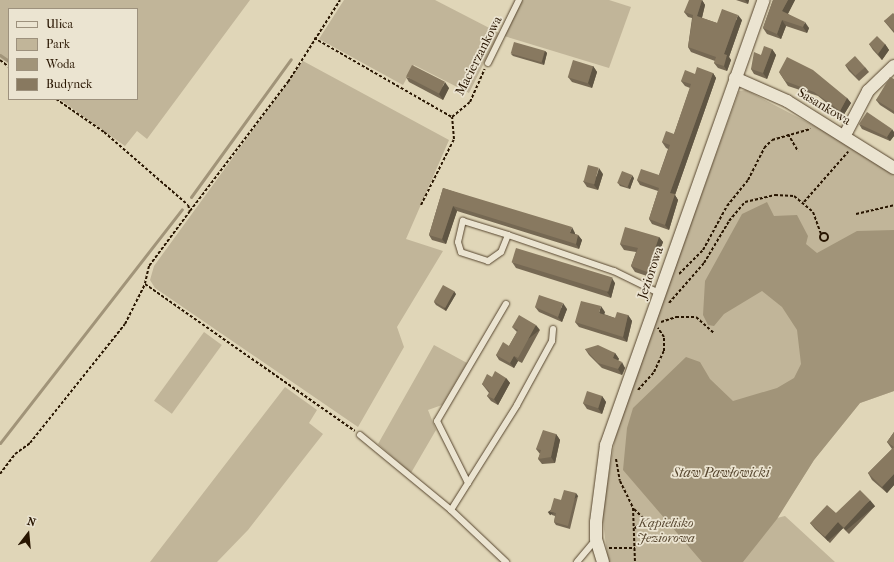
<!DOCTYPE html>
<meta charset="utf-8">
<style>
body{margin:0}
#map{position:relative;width:894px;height:562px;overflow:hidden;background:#e0d6b8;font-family:"IM FELL French Canon",serif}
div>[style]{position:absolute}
.green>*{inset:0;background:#c1b599;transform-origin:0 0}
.water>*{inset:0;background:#a19479}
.stream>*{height:3px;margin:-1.5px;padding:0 1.5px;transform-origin:1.5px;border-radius:1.5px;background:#a19479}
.path>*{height:2px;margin-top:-1px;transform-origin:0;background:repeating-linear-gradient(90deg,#281500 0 3px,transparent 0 5px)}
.path>.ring{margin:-1px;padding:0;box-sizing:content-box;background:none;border:2px solid #281500;border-radius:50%}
.roads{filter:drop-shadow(0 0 1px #56452e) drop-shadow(0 0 1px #56452e)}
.lane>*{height:6px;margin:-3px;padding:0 3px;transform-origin:3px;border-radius:3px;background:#ebe4d1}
.street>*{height:12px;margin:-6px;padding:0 6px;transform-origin:6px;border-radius:6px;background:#ebe4d1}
.wall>*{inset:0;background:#756853}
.shaded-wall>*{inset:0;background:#5f5543;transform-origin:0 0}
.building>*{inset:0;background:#887960;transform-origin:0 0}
span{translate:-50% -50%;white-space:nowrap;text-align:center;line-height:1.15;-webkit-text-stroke:3.5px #ebe4d1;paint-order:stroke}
.street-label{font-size:13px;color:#281500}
.park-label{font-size:13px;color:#56452e;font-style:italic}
.water-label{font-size:14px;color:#584830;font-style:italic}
.legend{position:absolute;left:8px;top:8px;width:130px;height:92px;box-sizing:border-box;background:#ebe4d1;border:1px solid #9d917d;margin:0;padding:5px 7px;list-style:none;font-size:12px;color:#281500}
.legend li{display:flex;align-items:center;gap:8px;height:20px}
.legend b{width:20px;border:1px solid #9d917d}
.north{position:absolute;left:8px;top:514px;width:40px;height:40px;-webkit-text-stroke:3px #ebe4d1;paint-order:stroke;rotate:16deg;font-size:11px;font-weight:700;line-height:16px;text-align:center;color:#281500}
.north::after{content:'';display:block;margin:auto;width:14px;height:18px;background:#281500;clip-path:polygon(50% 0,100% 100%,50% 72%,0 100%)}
</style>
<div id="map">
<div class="green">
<div style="clip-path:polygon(0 0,250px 0,147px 139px,137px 131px,125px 146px,59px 99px,137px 99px,137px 9px,9px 9px,9px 64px,0 58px)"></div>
<div style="clip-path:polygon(344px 0,435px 0,499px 33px,469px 93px,414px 65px,403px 85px,319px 39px)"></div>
<div style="clip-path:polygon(520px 0,609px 0,631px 7px,609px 68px,504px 36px)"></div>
<div style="clip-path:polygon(303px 61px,449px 140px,406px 239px,443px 251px,397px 327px,404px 347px,358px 427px,155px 288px,150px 280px,154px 266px)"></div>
<div style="clip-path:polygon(746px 90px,826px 132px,894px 175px,894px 391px,860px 403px,814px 460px,777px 518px,785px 516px,835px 562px,608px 562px,602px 513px,617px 427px,739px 91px)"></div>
<div style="left:204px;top:332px;width:22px;height:85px;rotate:36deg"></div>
<div style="clip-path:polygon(434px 345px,467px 363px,442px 405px,428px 410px,436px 430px,411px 473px,378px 444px)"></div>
<div style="clip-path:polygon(285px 387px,317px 410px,309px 423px,323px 434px,248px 530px,217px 562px,150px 562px)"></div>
</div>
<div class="water">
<div style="clip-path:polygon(767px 202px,774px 216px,797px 215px,808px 236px,806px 244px,817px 253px,857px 231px,894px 230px,894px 391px,860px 403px,814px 460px,777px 519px,743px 562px,702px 562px,623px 470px,627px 428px,633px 408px,686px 357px,700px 362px,710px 379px,733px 401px,777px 388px,794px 378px,801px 364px,797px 330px,782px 307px,762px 291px,724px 314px,714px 326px,708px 325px,703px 315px,705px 281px,742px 214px)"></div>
</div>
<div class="stream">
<div style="left:0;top:55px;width:11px;rotate:34deg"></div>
<div style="left:191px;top:197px;width:170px;rotate:-54.1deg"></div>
<div style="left:0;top:443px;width:296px;rotate:-52.1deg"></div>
</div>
<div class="path">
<div style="left:314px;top:38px;width:159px;rotate:29.8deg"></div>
<div style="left:0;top:60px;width:11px;rotate:38deg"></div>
<div style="left:56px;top:99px;width:58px;rotate:34.5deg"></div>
<div style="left:104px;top:132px;width:111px;rotate:41deg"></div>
<div style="left:188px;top:205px;width:6px;rotate:72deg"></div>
<div style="left:190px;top:211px;width:69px;rotate:126.7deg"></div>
<div style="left:149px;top:266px;width:18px;rotate:103deg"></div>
<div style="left:145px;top:284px;width:256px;rotate:35deg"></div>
<div style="left:788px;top:134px;width:20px;rotate:60deg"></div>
<div style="left:804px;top:202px;width:67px;rotate:-48.7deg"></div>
<div style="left:421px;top:205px;width:74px;rotate:-63.4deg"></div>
<div style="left:454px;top:139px;width:22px;rotate:-95deg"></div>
<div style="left:452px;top:117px;width:23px;rotate:-40deg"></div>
<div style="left:470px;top:102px;width:36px;rotate:-66deg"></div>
<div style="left:190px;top:211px;width:162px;rotate:-52.8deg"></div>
<div style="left:288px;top:82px;width:97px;rotate:-57.6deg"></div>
<div style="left:856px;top:214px;width:39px;rotate:-13deg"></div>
<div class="ring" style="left:820px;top:233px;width:6px;height:6px"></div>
<div style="left:679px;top:274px;width:34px;rotate:-45deg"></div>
<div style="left:703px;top:250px;width:50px;rotate:-61.4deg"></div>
<div style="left:727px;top:206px;width:33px;rotate:-51deg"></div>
<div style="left:748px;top:180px;width:36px;rotate:-63deg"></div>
<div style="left:764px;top:148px;width:11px;rotate:-45deg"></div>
<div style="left:772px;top:140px;width:40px;rotate:-16deg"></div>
<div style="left:669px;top:303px;width:53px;rotate:-48.8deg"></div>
<div style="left:704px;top:263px;width:49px;rotate:-59.2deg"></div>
<div style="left:729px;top:221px;width:25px;rotate:-50deg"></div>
<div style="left:745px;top:202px;width:31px;rotate:-13deg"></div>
<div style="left:775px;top:195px;width:19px;rotate:3deg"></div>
<div style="left:794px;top:196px;width:25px;rotate:40deg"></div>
<div style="left:813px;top:212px;width:23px;rotate:70deg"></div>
<div style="left:661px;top:322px;width:16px;rotate:-18deg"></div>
<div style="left:676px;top:317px;width:20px"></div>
<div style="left:696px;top:317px;width:24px;rotate:42deg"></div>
<div style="left:638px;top:390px;width:24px;rotate:-48deg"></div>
<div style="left:654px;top:372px;width:23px;rotate:-65deg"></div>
<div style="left:664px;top:351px;width:14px;rotate:-90deg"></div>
<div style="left:664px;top:337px;width:11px;rotate:-124deg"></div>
<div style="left:616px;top:459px;width:22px;rotate:80deg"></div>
<div style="left:620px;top:481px;width:30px;rotate:64deg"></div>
<div style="left:633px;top:508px;width:54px;rotate:87.9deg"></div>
<div style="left:0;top:474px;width:25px;rotate:-53deg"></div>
<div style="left:15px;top:454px;width:19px;rotate:-36deg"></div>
<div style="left:30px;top:443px;width:152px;rotate:-51.4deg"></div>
<div style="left:125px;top:324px;width:45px;rotate:-63.4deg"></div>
<div style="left:634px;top:509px;width:16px;rotate:45deg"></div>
<div style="left:645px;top:520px;width:14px;rotate:141deg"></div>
<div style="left:609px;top:548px;width:26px"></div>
</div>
<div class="roads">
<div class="lane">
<div style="left:488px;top:63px;width:70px;rotate:-63.8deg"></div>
<div style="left:508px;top:235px;width:18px;rotate:112deg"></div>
<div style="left:501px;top:252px;width:16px;rotate:145deg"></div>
<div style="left:488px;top:261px;width:28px;rotate:-162deg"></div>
<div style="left:461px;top:252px;width:10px;rotate:-107deg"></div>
<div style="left:458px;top:242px;width:22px;rotate:-77deg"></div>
<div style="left:463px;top:221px;width:47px;rotate:17.3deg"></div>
<div style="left:508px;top:235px;width:112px;rotate:18.8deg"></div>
<div style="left:614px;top:271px;width:50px;rotate:26.1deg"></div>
<div style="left:360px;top:435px;width:118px;rotate:39.5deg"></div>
<div style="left:451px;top:510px;width:76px;rotate:43.4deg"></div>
<div style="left:468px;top:483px;width:69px;rotate:-116.6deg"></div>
<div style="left:437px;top:421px;width:136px;rotate:-59.5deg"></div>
<div style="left:451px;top:510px;width:124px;rotate:-57.8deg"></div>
<div style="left:517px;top:405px;width:73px;rotate:-61.3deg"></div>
<div style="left:552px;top:341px;width:12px;rotate:-85deg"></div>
<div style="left:577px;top:562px;width:30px;rotate:-50deg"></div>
</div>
<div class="street">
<div style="left:735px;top:78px;width:57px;rotate:23.9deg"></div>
<div style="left:787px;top:101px;width:126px;rotate:32.1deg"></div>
<div style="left:845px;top:135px;width:50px;rotate:-62.4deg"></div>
<div style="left:868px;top:91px;width:36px;rotate:-44deg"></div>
<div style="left:603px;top:562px;width:24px;rotate:-107deg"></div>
<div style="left:596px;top:539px;width:17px;rotate:-90deg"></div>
<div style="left:596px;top:522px;width:78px;rotate:-82.6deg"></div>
<div style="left:606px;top:445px;width:472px;rotate:-70.5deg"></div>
</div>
</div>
<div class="wall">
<div style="clip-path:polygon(702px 0,705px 5px,702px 18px,717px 23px,742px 20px,729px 57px,731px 60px,727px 71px,718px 68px,714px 63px,715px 61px,691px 52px,688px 47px,692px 18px,688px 17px,684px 12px)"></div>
<div style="clip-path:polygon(736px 0,749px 0,748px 4px)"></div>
<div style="clip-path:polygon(773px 0,795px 0,788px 14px,809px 28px,807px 33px,786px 26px,781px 39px,767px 34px,763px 28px)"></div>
<div style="clip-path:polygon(894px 14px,894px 33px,884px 21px)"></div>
<div style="clip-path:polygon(869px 44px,885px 44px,889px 50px,882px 60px,873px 50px)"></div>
<div style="clip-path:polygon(772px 49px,776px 55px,767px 79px,754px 74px,751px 69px,761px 55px)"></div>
<div style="clip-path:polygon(545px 51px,547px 53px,544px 65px,513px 56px,511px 54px)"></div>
<div style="clip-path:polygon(845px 65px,865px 67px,869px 72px,859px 81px,849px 71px)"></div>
<div style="clip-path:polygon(593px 66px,597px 72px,592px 88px,572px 82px,568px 77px)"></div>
<div style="clip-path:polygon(779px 72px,847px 98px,851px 103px,843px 116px,818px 96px,788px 86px)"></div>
<div style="clip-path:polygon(713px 73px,716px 78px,675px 195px,678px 200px,669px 230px,652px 224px,649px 219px,658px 191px,640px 185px,637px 180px,659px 175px,668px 149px,666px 148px,662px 142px,674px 134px,690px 88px,685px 86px,681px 81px,695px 74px)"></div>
<div style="clip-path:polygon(406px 77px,449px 88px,443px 100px,409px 82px)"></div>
<div style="clip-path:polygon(894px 79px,894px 114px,880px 105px,876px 100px)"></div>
<div style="clip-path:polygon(859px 124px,894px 132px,894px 136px,890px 141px,862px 129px)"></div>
<div style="clip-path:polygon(603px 174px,598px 190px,587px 187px,583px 181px)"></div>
<div style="clip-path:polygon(634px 178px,630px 189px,620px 186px,618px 183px)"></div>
<div style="clip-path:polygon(443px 188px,575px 233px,575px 234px,578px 235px,582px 240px,579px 249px,457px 211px,446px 244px,432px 240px,429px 235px)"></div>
<div style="clip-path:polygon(659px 237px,663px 242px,650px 277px,635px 272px,631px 266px,636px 252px,624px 250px,620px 244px)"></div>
<div style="clip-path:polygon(512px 262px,615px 283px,611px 298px,516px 268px)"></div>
<div style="clip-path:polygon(456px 294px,446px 311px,436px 305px,434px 302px)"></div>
<div style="clip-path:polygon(535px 307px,567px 309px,562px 322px,539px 312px)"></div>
<div style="clip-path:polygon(605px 312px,604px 314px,615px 318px,628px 315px,632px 321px,627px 342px,579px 327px,575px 322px)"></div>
<div style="clip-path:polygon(512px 327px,540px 330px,522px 363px,518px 361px,514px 368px,499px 360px,496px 355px,509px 346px,517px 332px)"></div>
<div style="clip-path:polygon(585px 349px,615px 353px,619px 359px,618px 360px,625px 368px,622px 375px,602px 368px,589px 355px)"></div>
<div style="clip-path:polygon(492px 377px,506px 378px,510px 383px,498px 405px,491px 401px,487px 396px,489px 393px,482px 384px)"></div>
<div style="clip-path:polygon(602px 396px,606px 402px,602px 414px,587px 409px,583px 403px)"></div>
<div style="clip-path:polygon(894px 432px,894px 485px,887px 493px,872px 480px,868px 473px,892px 449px,887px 442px)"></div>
<div style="clip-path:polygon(556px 434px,560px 440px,555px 463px,542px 464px,538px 459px,540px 454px,536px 449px)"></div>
<div style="clip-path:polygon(578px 496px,570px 529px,556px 525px,554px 522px,555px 516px,552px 515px,550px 512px,561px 500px)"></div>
<div style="clip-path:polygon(875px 506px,849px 534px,843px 528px,830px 543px,815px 529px,810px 523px,836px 513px)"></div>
</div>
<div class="shaded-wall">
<div style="clip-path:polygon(702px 0,705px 5px,701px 21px,697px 16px)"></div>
<div style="clip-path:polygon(745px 0,749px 0,748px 4px)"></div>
<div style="clip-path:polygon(788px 0,795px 0,786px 17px,782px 11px)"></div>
<div style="clip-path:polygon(738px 15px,742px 20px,729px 57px,731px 60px,727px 71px,724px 66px,724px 54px)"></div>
<div style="clip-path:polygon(782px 20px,786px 26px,781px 39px,777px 34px)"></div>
<div style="clip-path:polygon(805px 22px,809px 28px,807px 33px,803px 27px)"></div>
<div style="clip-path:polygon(885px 44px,889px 50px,882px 60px,878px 54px)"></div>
<div style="clip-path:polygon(772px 49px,776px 55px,767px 79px,763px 73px)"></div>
<div style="clip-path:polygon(545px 51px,547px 53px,544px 65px,542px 62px)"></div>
<div style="clip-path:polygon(593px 66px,597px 72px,592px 88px,588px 83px)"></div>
<div style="clip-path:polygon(713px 73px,716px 78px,675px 195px,678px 200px,669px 230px,665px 225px,670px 193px)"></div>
<div style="clip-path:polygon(445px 82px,449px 88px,443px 100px,439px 94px)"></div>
<div style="clip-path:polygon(847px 98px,851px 103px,843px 116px,840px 111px)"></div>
<div style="clip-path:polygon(892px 129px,894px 132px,894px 136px,890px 141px,887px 137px)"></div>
<div style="clip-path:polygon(599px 168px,603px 174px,598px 190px,594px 185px)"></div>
<div style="clip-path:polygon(632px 175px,634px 178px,630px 189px,628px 187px)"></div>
<div style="clip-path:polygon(453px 206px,457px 211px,446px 244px,442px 239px)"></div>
<div style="clip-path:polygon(572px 227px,575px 233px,574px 238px,570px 233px)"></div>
<div style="clip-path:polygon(578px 235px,582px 240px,579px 249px,576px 244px)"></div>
<div style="clip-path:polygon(659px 237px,663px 242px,650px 277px,647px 272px)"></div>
<div style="clip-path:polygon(612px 278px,615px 283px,611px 298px,607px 292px)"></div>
<div style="clip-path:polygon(454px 291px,456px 294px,446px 311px,444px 308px)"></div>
<div style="clip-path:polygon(563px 303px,567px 309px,562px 322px,558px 317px)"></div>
<div style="clip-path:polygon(601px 306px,605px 312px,603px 318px,599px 313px)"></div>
<div style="clip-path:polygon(628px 315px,632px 321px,627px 342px,623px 337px)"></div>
<div style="left:536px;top:325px;width:6px;height:38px;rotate:51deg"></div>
<div style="clip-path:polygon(615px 353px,619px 359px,616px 363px,613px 358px)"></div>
<div style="clip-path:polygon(514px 356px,518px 361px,514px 368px,510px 363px)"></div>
<div style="clip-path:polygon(622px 362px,625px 368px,622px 375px,618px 369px)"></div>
<div style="clip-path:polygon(506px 378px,510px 383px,498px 405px,494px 399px)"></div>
<div style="clip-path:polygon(602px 396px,606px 402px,602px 414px,598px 408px)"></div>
<div style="clip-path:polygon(556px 434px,560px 440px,555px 463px,551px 457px)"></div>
<div style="clip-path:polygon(894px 474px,894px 485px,887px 493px,882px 487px)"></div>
<div style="left:576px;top:493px;width:4px;height:34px;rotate:56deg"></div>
<div style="left:870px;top:500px;width:8px;height:38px;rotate:50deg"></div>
<div style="left:838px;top:522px;width:8px;height:20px;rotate:50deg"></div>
</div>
<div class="building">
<div style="clip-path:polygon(689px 0,702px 0,697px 16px,717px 23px,722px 9px,738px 15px,724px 54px,727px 55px,724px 66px,714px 63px,716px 57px,688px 47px,693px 15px,684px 12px)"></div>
<div style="clip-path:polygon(773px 0,788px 0,782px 11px,805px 22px,803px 27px,782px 20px,777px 34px,763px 28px)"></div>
<div style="clip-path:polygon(893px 13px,894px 14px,894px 31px,884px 21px)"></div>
<div style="clip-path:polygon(877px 36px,885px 44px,878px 54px,869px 44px)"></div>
<div style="left:514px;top:42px;width:32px;height:12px;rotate:16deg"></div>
<div style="clip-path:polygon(764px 46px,772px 49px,763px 73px,751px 69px,754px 52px,761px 55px)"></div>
<div style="left:855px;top:56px;width:15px;height:13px;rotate:48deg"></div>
<div style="clip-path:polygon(787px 57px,813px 70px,847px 98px,840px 111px,814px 92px,785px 81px,779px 72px)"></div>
<div style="left:573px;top:60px;width:21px;height:18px;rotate:17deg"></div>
<div style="left:412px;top:65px;width:37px;height:13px;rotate:27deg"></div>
<div style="clip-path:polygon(697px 67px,713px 73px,670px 193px,675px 194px,665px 225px,649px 219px,659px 188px,637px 180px,641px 169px,659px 175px,670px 145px,662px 142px,666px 131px,674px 134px,691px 84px,681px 81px,685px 70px,695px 74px)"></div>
<div style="clip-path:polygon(890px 77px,894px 79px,894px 111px,876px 100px)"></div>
<div style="clip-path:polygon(867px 112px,892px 129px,887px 137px,859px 124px)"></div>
<div style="left:588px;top:165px;width:11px;height:17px;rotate:15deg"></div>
<div style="left:622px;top:171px;width:11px;height:13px;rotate:22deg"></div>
<div style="clip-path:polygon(443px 188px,572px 227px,570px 233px,578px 235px,576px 244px,453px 206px,442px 239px,429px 235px)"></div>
<div style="clip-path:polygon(625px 227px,659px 237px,647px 272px,631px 266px,638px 248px,620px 244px)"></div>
<div style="left:516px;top:248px;width:101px;height:15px;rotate:17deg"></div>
<div style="left:443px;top:285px;width:13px;height:19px;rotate:29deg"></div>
<div style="clip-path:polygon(539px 295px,563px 303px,558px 317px,535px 307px)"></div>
<div style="clip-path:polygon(581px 301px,601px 306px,599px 313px,615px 318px,617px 312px,628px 315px,623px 337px,575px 322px)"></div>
<div style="clip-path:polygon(519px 315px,536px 325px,518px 358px,514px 356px,510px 363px,496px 355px,503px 342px,509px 346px,518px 330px,512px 327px)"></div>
<div style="clip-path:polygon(598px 345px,615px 353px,613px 358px,622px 362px,618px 369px,598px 363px,585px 349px)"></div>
<div style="clip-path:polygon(495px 371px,506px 378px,494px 399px,487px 396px,490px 392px,482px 384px,487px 374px,492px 377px)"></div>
<div style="left:587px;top:391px;width:16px;height:13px;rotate:18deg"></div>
<div style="clip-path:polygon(543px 430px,556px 434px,551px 457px,538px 459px,541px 450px,536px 449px)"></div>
<div style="clip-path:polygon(894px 432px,894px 474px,882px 487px,868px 473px,894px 447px,887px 442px)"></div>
<div style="clip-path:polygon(564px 490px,576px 493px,568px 526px,554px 522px,556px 513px,550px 512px,554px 498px,561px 500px)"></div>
<div style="clip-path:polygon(860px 490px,870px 500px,844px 528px,838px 522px,825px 537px,810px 523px,827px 505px,836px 513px)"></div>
</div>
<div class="street-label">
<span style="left:479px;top:56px;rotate:-63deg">Macierzankowa</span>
<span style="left:824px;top:107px;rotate:31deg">Sasankowa</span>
<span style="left:651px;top:273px;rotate:-71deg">Jeziorowa</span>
</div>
<div class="park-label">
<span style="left:666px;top:531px">Kąpielisko<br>Jeziorowa</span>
</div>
<div class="water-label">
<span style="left:721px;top:473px">Staw Pawłowicki</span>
</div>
<ul class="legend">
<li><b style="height:5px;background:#ebe4d1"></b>Ulica</li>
<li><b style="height:11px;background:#c1b599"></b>Park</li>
<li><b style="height:11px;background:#a19479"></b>Woda</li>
<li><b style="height:11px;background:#887960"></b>Budynek</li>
</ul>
<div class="north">N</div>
</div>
